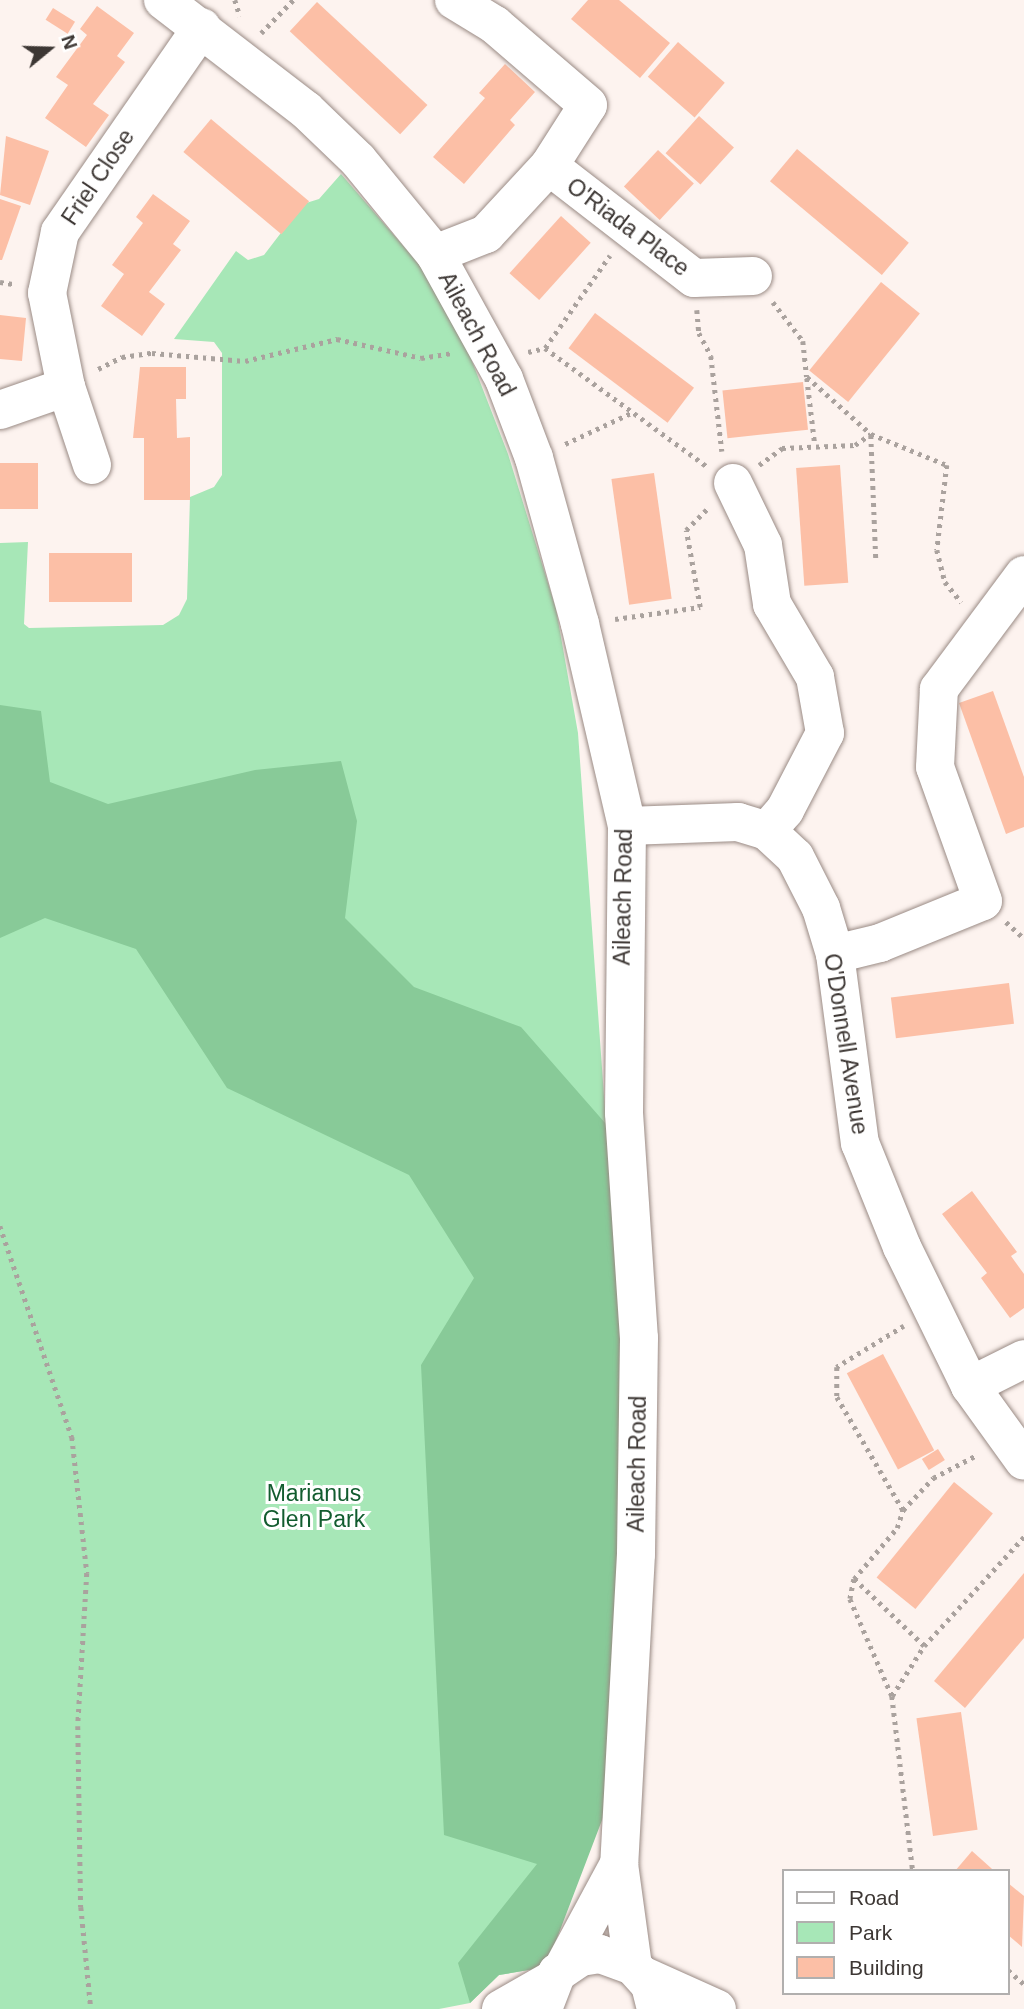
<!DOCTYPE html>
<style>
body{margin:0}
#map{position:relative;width:1024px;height:2009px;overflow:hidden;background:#fdf3ef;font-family:Helvetica,sans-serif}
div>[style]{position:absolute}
.green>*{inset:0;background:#a7e7b7}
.forest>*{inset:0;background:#88ca98}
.building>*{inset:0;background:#fcbfa6;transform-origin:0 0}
.path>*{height:4.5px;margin-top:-2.25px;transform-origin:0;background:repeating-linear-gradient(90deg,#aaa29e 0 3.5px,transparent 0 8.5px)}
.roads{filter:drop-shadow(0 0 2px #9a8b85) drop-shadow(0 0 2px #9a8b85)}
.minor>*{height:38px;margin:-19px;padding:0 19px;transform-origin:19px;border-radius:19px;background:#fff}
span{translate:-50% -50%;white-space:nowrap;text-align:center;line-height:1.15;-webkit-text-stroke:6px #fff;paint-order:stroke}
.street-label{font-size:23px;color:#3d3734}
.park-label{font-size:23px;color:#125c2f}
.legend{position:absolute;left:782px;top:1869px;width:228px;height:126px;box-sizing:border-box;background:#fff;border:2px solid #b1afae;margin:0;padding:9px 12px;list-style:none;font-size:21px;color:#3d3734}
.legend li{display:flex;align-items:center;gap:14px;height:35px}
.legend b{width:35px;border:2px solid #b1afae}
.north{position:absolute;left:14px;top:14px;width:70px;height:70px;-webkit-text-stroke:5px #fff;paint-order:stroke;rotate:71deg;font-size:19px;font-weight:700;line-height:28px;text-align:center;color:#3d3734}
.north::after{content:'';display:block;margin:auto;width:24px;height:32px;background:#3d3734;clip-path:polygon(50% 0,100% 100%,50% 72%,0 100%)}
</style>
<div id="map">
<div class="green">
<div style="clip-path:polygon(341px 174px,431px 278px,468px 351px,508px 454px,556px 609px,578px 733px,606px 1124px,546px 1967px,499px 1975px,470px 2003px,439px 2009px,0 2009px,0 543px,28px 542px,24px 624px,29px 628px,163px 625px,179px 615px,187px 599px,190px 497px,214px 487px,222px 475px,222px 353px,214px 342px,174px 339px,236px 251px,248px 260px,264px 255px,303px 204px,319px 199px)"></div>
</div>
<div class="forest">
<div style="clip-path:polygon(0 705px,41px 711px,50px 782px,108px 804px,255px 770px,341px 761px,357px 821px,345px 918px,414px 987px,521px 1027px,606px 1124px,625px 1341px,612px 1794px,546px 1967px,499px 1975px,470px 2003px,458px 1963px,537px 1864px,444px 1835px,421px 1365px,474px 1278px,409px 1175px,227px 1088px,136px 949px,45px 918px,0 938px)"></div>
</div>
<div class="building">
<div style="clip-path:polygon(588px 0,619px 0,670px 43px,640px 78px,571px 19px)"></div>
<div style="left:317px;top:2px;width:151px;height:40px;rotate:43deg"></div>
<div style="clip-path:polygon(97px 6px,134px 33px,117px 56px,125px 62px,93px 104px,109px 115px,86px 147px,45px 118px,68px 85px,56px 77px,87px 35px,80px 29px)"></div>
<div style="left:53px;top:8px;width:26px;height:14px;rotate:32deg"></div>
<div style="left:678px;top:42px;width:62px;height:46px;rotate:41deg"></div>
<div style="clip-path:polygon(505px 64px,535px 92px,510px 120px,515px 125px,464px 184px,433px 157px,485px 98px,479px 93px)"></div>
<div style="left:699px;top:116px;width:47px;height:50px;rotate:42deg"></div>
<div style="left:211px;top:119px;width:128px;height:43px;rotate:40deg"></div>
<div style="clip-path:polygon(6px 136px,49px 151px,30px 205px,0 195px)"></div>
<div style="left:797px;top:149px;width:146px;height:42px;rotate:40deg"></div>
<div style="left:658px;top:150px;width:49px;height:50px;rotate:43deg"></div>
<div style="clip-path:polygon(153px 194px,190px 221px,173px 244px,181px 250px,149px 292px,165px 304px,142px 336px,101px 306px,124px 274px,112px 265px,143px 223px,136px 217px)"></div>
<div style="clip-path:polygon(0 199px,21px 206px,2px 260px,0 260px)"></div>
<div style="left:561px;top:216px;width:40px;height:77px;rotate:42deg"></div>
<div style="left:881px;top:282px;width:50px;height:114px;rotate:39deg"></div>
<div style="left:595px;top:313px;width:124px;height:44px;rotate:37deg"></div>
<div style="clip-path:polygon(0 315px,26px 318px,22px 361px,0 359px)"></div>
<div style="clip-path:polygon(140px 367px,186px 367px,186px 399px,176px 399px,177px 438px,190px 437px,190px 500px,144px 500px,144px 438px,133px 438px)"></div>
<div style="left:803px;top:382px;width:48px;height:81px;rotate:84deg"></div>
<div style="left:0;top:463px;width:38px;height:46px"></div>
<div style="left:840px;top:465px;width:118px;height:44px;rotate:86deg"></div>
<div style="left:654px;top:473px;width:127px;height:43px;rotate:82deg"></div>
<div style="left:49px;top:553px;width:83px;height:49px"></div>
<div style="clip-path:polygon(993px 691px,1024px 777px,1024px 827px,1006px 834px,959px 703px)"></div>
<div style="left:1009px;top:983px;width:41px;height:119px;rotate:83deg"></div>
<div style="clip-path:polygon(972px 1191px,1017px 1252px,1011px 1256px,1024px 1274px,1024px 1308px,1010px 1318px,981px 1278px,987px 1273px,942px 1214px)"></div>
<div style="left:883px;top:1354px;width:109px;height:41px;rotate:62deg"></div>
<div style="left:938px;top:1449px;width:13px;height:19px;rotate:58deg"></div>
<div style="left:954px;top:1482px;width:50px;height:123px;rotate:39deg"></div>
<div style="clip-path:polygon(1024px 1573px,1024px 1638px,965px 1708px,934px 1681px)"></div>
<div style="left:961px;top:1712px;width:119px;height:45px;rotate:82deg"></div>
<div style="clip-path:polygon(972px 1851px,991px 1868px,994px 1871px,955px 1871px)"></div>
<div style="clip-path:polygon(1008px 1883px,1024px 1896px,1022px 1947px,1008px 1935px)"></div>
</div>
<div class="path">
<div style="left:235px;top:0;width:17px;rotate:73deg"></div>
<div style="left:261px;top:33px;width:46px;rotate:-45.9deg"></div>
<div style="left:0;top:282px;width:13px;rotate:9deg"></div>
<div style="left:773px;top:302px;width:49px;rotate:52.4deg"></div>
<div style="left:803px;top:341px;width:36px;rotate:84deg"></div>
<div style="left:807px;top:377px;width:86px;rotate:41.7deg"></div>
<div style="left:871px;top:434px;width:82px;rotate:22.2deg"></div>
<div style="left:947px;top:465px;width:86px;rotate:96.7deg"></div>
<div style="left:937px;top:550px;width:33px;rotate:76deg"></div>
<div style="left:945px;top:582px;width:26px;rotate:51deg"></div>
<div style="left:697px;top:310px;width:23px;rotate:85deg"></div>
<div style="left:699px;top:333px;width:26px;rotate:62deg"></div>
<div style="left:711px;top:356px;width:96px;rotate:83.4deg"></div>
<div style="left:545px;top:348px;width:200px;rotate:36.2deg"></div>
<div style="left:528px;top:352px;width:17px;rotate:-13deg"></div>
<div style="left:545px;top:348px;width:113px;rotate:-55deg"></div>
<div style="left:98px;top:369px;width:27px;rotate:-27deg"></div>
<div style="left:122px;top:357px;width:30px;rotate:-8deg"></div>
<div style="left:152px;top:353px;width:93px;rotate:4.9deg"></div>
<div style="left:245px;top:361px;width:95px;rotate:-13.4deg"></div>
<div style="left:337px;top:339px;width:86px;rotate:12.7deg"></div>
<div style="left:421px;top:358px;width:31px;rotate:-9deg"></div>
<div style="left:807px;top:378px;width:67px;rotate:83.2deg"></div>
<div style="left:871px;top:435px;width:125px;rotate:87.7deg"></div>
<div style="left:565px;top:444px;width:73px;rotate:-25.2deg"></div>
<div style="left:759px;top:465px;width:29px;rotate:-36deg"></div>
<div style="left:782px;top:448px;width:73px;rotate:-2.4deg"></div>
<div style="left:855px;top:445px;width:19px;rotate:-35deg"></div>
<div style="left:615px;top:619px;width:86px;rotate:-8deg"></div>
<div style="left:700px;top:607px;width:78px;rotate:-100.3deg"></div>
<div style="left:686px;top:530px;width:30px;rotate:-45deg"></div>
<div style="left:1006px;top:922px;width:24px;rotate:42deg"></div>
<div style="left:0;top:1226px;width:223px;rotate:71.2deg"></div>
<div style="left:72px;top:1437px;width:137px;rotate:83.7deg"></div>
<div style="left:87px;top:1573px;width:153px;rotate:93.4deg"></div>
<div style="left:78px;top:1726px;width:181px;rotate:89.1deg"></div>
<div style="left:81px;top:1907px;width:102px;rotate:84.4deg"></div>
<div style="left:904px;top:1326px;width:79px;rotate:148.5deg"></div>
<div style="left:837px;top:1367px;width:30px;rotate:90deg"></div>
<div style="left:837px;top:1397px;width:131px;rotate:59.7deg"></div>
<div style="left:903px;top:1510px;width:44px;rotate:-46.8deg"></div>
<div style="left:933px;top:1478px;width:50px;rotate:-27.6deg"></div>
<div style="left:854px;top:1579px;width:20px;rotate:101deg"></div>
<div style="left:850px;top:1599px;width:106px;rotate:66.6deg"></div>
<div style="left:892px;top:1696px;width:59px;rotate:-57.4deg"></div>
<div style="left:924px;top:1646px;width:97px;rotate:-136.3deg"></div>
<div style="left:854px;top:1579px;width:67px;rotate:-49.9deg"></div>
<div style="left:897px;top:1528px;width:19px;rotate:-72deg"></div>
<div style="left:924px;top:1646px;width:148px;rotate:-47.5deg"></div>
<div style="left:892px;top:1696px;width:176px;rotate:83.2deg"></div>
<div style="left:1008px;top:1970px;width:21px;rotate:41deg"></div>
</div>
<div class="roads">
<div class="minor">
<div style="left:163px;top:0;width:180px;rotate:37.6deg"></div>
<div style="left:306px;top:110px;width:72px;rotate:43.9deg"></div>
<div style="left:358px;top:160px;width:122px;rotate:50.7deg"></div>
<div style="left:435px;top:254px;width:143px;rotate:61.1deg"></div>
<div style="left:504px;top:379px;width:85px;rotate:69.2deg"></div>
<div style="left:534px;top:458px;width:172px;rotate:74.5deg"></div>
<div style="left:580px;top:624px;width:207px;rotate:76.9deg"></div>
<div style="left:627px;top:826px;width:287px;rotate:90.6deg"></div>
<div style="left:624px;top:1113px;width:225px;rotate:86.2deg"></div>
<div style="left:639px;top:1338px;width:216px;rotate:90.8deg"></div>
<div style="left:636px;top:1554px;width:310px;rotate:93.1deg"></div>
<div style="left:619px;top:1864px;width:103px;rotate:82.2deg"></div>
<div style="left:549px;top:166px;width:183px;rotate:37.7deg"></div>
<div style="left:694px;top:278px;width:59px;rotate:-1.9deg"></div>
<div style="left:435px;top:254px;width:55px;rotate:-21.4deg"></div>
<div style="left:486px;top:234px;width:93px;rotate:-47.2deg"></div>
<div style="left:549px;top:166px;width:72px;rotate:-57.4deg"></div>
<div style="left:588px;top:105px;width:123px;rotate:-139.3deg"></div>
<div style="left:495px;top:25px;width:48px;rotate:-148.6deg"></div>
<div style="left:0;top:410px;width:70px;rotate:-19.2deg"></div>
<div style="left:92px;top:465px;width:82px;rotate:-108.4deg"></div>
<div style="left:66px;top:387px;width:96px;rotate:-101.4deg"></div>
<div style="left:47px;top:293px;width:62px;rotate:-78deg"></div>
<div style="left:60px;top:232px;width:249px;rotate:-55.3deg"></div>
<div style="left:733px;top:483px;width:69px;rotate:64.2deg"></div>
<div style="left:763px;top:545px;width:60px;rotate:81.3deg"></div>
<div style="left:772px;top:604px;width:85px;rotate:59.5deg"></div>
<div style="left:815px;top:677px;width:57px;rotate:79.9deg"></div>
<div style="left:825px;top:733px;width:87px;rotate:117.5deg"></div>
<div style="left:785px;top:810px;width:28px;rotate:131deg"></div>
<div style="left:627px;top:826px;width:111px;rotate:-2.1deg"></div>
<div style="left:738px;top:822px;width:30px;rotate:17deg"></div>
<div style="left:767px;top:831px;width:38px;rotate:43deg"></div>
<div style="left:795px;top:857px;width:57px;rotate:63deg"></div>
<div style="left:821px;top:908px;width:48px;rotate:73.1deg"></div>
<div style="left:835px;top:954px;width:191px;rotate:82.5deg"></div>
<div style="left:860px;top:1143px;width:112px;rotate:68deg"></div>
<div style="left:902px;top:1247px;width:155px;rotate:63.9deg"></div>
<div style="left:970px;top:1386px;width:92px;rotate:54.2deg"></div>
<div style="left:835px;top:954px;width:46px;rotate:-13.7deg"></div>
<div style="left:880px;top:943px;width:111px;rotate:-22.2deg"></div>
<div style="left:983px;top:901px;width:142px;rotate:-109.7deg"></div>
<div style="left:935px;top:767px;width:78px;rotate:-87.1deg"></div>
<div style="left:939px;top:689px;width:142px;rotate:-53.3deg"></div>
<div style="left:970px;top:1386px;width:60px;rotate:-26.6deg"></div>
<div style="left:564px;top:1966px;width:116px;rotate:-61.7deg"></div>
<div style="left:644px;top:1976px;width:80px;rotate:24.3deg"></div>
<div style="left:501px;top:2009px;width:56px;rotate:-29.7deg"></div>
<div style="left:543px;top:2009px;width:39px;rotate:-69deg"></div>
<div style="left:557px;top:1973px;width:29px;rotate:-34deg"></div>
<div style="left:581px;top:1957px;width:19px;rotate:-9deg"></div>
<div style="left:600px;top:1954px;width:35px;rotate:20deg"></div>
<div style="left:633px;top:1966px;width:25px;rotate:48deg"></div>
<div style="left:650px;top:1985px;width:25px;rotate:76deg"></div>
</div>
</div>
<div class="street-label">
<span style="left:98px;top:177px;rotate:-56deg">Friel Close</span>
<span style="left:628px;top:227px;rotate:37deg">O'Riada Place</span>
<span style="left:477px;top:334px;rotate:62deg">Aileach Road</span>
<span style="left:623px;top:897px;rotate:-89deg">Aileach Road</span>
<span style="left:846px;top:1044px;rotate:81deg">O'Donnell Avenue</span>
<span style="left:637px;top:1464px;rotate:-89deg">Aileach Road</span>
</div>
<div class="park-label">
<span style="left:314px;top:1506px">Marianus<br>Glen Park</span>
</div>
<ul class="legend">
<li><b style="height:9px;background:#fff"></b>Road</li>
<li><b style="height:19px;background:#a7e7b7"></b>Park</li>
<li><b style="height:19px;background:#fcbfa6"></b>Building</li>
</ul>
<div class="north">N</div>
</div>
